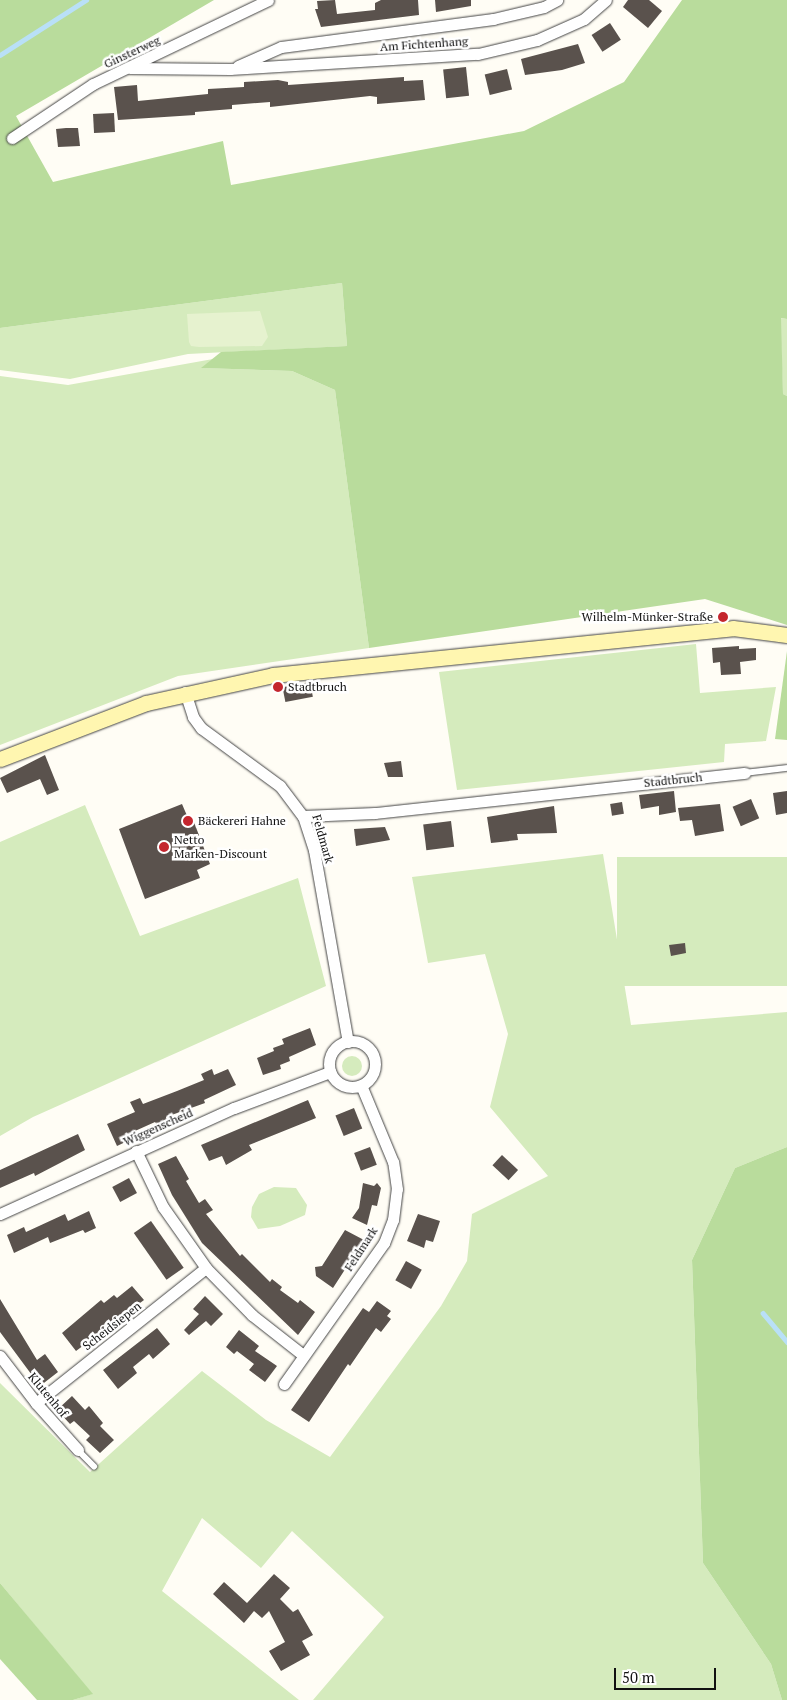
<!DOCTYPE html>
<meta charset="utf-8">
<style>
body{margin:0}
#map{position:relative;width:787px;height:1700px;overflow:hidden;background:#fffdf5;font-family:"PT Serif",serif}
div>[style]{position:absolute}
.green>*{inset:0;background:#d5ebbd;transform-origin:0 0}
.round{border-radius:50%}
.forest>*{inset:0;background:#b9dc9c}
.pitch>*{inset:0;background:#e6f2cf}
.stream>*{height:4.5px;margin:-2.25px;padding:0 2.25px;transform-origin:2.25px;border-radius:2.25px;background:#b9e0f7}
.building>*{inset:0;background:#5a524d;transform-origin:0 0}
.roads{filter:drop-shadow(0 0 1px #444) drop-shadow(0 0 1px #444)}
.lane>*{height:5.5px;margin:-2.75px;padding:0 2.75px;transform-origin:2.75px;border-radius:2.75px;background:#fff}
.street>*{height:11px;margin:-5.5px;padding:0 5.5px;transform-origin:5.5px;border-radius:5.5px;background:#fff}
.street>.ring{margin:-5.5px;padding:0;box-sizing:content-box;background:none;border:11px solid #fff;border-radius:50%}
.secondary>*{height:15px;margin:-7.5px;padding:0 7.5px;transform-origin:7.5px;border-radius:7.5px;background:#fff6b0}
.dots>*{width:14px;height:14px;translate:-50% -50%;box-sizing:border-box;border:2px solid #fff;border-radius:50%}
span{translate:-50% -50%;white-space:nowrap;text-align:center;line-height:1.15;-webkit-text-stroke:5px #fff;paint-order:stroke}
.street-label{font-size:12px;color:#111}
.poi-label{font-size:12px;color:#111}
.right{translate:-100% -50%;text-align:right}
.left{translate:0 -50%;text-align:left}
.scale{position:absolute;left:614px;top:1668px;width:102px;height:22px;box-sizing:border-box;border:2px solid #111;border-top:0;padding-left:6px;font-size:15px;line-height:18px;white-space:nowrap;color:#111;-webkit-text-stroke:4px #fff;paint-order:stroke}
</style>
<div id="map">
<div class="green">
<div style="clip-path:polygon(342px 283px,347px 346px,188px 354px,70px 379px,0 370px,0 328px)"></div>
<div style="clip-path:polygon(780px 318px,787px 319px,787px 396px,783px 394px)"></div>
<div style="clip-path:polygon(213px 359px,202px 368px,292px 371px,335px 390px,369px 648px,178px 676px,0 745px,0 376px,68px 385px)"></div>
<div style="clip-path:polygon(696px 644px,700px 693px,776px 687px,766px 741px,725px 744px,724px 762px,457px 790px,439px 672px)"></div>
<div style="clip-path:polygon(85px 805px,140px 936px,298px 878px,326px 986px,33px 1117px,0 1136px,0 842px)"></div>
<div style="clip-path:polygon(603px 854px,631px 1025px,787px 1012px,787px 1147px,735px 1168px,692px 1260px,703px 1563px,771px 1664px,782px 1700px,313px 1700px,384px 1617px,292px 1531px,261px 1568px,202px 1518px,162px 1591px,299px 1700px,73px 1700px,92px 1694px,0 1583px,0 1383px,90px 1472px,202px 1371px,266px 1420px,330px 1457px,441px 1306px,467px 1261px,472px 1214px,548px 1176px,490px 1107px,508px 1034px,485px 954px,428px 963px,412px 877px)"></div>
<div style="left:787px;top:857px;width:129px;height:170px;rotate:90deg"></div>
<div class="round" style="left:342px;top:1056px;width:20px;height:20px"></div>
<div style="clip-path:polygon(274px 1187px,296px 1188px,307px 1205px,305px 1215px,280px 1226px,258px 1229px,251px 1217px,252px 1207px,259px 1194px)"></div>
</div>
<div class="forest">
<div style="clip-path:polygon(0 0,214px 0,16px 116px,53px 182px,223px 141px,231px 185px,524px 131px,624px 82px,682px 0,787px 0,787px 319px,781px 318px,783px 394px,787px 396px,787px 625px,705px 599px,369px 648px,335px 390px,292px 371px,201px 368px,221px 352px,347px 346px,342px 283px,0 328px)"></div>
<div style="clip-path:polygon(787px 651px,787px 740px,775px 739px)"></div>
<div style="clip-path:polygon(787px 1147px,787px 1700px,782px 1700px,771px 1664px,703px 1563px,692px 1260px,735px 1168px)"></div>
<div style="clip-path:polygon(0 1583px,93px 1694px,73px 1700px,37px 1700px,0 1659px)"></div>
</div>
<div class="pitch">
<div style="clip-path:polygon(260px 311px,268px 337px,262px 346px,199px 347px,191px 346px,189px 342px,187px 314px)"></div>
</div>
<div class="stream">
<div style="left:0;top:55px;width:102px;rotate:-32.6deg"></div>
<div style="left:763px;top:1313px;width:38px;rotate:50deg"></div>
</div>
<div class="building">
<div style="clip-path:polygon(335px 0,337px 14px,375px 10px,375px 3px,381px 0,418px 0,419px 15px,321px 27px,315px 9px,318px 9px,317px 1px)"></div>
<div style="clip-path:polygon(435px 0,471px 0,471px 6px,436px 12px)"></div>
<div style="clip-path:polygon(628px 0,649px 0,662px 11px,648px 28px,623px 7px)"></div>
<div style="left:610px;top:23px;width:20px;height:22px;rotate:57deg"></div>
<div style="clip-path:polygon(578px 44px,585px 63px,562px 70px,525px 75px,521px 59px)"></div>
<div style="left:466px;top:67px;width:29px;height:23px;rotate:84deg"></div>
<div style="left:507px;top:69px;width:21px;height:23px;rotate:76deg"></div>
<div style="clip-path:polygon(404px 77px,404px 81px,423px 80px,425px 100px,377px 104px,377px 97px,370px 96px,270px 107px,270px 102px,232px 105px,232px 109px,195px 112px,195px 115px,118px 120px,114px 87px,137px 85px,138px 101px,208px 94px,208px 89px,244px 87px,244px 82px,278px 80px,288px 82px,288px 85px)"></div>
<div style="left:114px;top:113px;width:19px;height:21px;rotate:87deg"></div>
<div style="clip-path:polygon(66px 128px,78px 128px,80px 146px,58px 147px,56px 129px)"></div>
<div style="clip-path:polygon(739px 646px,739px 649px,756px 648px,756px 660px,740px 662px,741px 674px,721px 675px,720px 662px,713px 663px,712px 648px)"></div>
<div style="left:310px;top:682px;width:15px;height:28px;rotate:79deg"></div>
<div style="clip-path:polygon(45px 755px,59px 790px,47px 795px,40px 779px,7px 793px,0 778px)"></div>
<div style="clip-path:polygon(401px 761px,403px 777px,388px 777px,384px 763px)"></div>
<div style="clip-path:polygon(674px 791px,676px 812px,659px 815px,659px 806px,641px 809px,639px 795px)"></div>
<div style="clip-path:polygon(787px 791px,787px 813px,776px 815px,773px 793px)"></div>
<div style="left:751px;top:799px;width:21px;height:20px;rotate:67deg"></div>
<div style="left:622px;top:802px;width:12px;height:12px;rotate:81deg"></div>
<div style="clip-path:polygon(182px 804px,188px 818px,192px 817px,210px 864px,197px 870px,200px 878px,145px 899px,119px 829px)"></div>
<div style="clip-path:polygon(720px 804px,724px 831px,695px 836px,692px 820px,680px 821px,678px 808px)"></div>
<div style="clip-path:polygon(554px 806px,557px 833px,517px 834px,518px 840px,491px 843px,487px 817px)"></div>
<div style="left:451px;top:821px;width:26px;height:28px;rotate:83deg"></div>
<div style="clip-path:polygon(385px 827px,390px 840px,356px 846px,354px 829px)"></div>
<div style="clip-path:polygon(685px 943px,686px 953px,671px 956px,669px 945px)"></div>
<div style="clip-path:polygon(310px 1028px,316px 1045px,289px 1057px,290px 1061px,280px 1065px,281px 1069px,263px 1075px,257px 1058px,274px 1051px,273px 1048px,284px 1044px,282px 1039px)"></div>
<div style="clip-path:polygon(212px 1069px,214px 1075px,228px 1069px,236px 1085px,204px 1100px,205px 1103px,166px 1117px,167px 1121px,157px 1125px,155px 1122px,135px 1131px,138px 1136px,117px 1146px,107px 1124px,135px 1112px,130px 1102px,140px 1098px,143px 1104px,177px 1091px,204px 1080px,201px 1074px)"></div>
<div style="clip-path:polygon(308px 1100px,316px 1118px,249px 1145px,252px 1150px,226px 1165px,222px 1156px,209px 1161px,201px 1145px)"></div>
<div style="left:354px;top:1108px;width:22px;height:20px;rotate:68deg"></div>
<div style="clip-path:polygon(78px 1134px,85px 1150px,35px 1176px,34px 1173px,0 1188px,0 1170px)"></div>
<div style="left:370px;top:1147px;width:19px;height:17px;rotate:69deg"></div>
<div style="left:502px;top:1155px;width:22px;height:14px;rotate:43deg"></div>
<div style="clip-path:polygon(176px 1156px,189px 1179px,186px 1181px,199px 1203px,205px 1199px,213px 1210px,206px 1214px,240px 1256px,242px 1254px,270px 1282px,272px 1279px,282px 1287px,280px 1290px,298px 1303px,300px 1300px,315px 1312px,298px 1335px,202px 1243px,172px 1195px,158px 1164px)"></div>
<div style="left:129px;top:1178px;width:17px;height:19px;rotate:62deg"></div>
<div style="clip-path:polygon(363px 1183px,374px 1186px,377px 1183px,381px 1188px,377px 1206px,372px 1205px,367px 1225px,352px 1218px,359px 1208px)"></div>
<div style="clip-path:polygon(89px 1211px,96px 1228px,85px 1233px,83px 1230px,50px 1243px,48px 1237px,14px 1253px,7px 1235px,24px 1227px,26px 1232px,65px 1214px,68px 1221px)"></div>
<div style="clip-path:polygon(418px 1214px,440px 1221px,433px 1242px,426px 1240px,424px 1248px,407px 1241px)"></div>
<div style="left:151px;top:1221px;width:57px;height:21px;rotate:55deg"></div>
<div style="clip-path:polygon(345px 1230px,364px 1240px,333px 1288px,316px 1276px,315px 1267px,322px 1266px)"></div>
<div style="left:406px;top:1261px;width:18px;height:22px;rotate:29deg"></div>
<div style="clip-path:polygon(132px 1286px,144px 1300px,76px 1351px,62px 1333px,101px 1300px,104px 1303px,114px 1295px,117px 1298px)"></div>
<div style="clip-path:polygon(205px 1296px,223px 1314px,211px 1326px,206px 1321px,189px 1335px,184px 1330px,199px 1314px,193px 1309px)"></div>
<div style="clip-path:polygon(0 1299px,37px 1360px,45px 1354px,58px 1372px,40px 1386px,0 1332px)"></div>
<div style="clip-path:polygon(377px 1301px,391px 1311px,387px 1316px,391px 1319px,381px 1332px,376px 1328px,350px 1366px,348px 1364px,309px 1422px,291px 1410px,363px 1308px,369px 1312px)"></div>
<div style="clip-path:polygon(157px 1328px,170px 1344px,153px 1359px,149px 1354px,133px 1367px,137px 1373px,118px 1389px,103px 1370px)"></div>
<div style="clip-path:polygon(239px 1330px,259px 1346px,255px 1351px,277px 1366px,265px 1382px,249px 1370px,254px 1364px,237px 1351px,234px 1354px,226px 1347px)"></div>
<div style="clip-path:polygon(72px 1396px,85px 1410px,89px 1406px,103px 1423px,100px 1426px,114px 1440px,100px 1453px,86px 1440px,90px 1436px,74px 1421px,70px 1424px,57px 1410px)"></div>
<div style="clip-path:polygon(274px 1574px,290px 1588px,280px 1599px,293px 1612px,298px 1609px,313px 1635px,302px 1641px,310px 1655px,281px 1671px,269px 1651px,285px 1642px,269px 1611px,262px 1618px,254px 1611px,244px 1623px,213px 1594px,224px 1582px,247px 1603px)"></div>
</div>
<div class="roads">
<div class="lane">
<div style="left:745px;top:773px;width:42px;rotate:-6.8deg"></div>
<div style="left:78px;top:1450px;width:23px;rotate:45deg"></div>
</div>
<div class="street">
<div style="left:238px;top:66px;width:47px;rotate:-23.8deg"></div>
<div style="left:281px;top:47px;width:214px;rotate:-7.5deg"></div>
<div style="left:493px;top:19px;width:52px;rotate:-13.2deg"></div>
<div style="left:544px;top:7px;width:15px;rotate:-28deg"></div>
<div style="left:130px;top:68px;width:100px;rotate:0.6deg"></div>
<div style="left:230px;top:69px;width:248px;rotate:-3.5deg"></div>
<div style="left:478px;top:54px;width:61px;rotate:-13.3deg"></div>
<div style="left:537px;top:40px;width:51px;rotate:-24.1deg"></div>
<div style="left:584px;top:19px;width:29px;rotate:-41deg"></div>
<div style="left:12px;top:138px;width:97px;rotate:-33.7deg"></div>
<div style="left:93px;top:84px;width:194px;rotate:-25.6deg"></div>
<div style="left:185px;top:692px;width:26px;rotate:72deg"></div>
<div style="left:193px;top:717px;width:14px;rotate:54deg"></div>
<div style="left:201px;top:728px;width:98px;rotate:36.3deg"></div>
<div style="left:280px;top:786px;width:38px;rotate:53deg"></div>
<div style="left:303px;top:816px;width:36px;rotate:72deg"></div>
<div style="left:314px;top:850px;width:195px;rotate:80deg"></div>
<div style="left:303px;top:816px;width:72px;rotate:-2.4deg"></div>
<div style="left:375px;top:813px;width:372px;rotate:-6.2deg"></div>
<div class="ring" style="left:329px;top:1041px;width:35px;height:35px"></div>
<div style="left:136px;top:1151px;width:62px;rotate:64.3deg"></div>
<div style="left:163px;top:1207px;width:75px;rotate:54.8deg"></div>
<div style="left:206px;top:1268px;width:66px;rotate:45.6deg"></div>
<div style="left:252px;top:1315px;width:65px;rotate:38.1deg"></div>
<div style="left:0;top:1214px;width:257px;rotate:-24.4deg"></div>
<div style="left:234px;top:1108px;width:103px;rotate:-20.6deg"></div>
<div style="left:0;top:1356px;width:59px;rotate:52.5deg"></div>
<div style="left:36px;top:1403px;width:63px;rotate:48.2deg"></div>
<div style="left:284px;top:1384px;width:173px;rotate:-54.7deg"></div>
<div style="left:384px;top:1243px;width:25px;rotate:-69deg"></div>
<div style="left:393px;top:1220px;width:31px;rotate:-83deg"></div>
<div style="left:397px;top:1189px;width:27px;rotate:-98deg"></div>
<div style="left:393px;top:1162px;width:83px;rotate:-112.6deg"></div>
<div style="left:36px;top:1403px;width:217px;rotate:-38.5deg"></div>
</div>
<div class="secondary">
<div style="left:0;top:759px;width:156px;rotate:-21deg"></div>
<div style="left:146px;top:703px;width:130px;rotate:-12.4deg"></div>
<div style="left:273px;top:675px;width:462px;rotate:-5.8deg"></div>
<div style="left:733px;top:628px;width:54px;rotate:7.4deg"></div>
</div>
</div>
<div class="dots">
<div style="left:723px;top:617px;background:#c4262e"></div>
<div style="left:278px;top:687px;background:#c4262e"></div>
<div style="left:188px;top:821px;background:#c4262e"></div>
<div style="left:164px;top:847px;background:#c4262e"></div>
</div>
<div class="street-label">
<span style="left:424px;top:44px;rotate:-4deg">Am Fichtenhang</span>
<span style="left:132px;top:52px;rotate:-25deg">Ginsterweg</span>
<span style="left:673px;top:780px;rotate:-6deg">Stadtbruch</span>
<span style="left:323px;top:839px;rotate:74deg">Feldmark</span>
<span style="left:158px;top:1127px;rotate:-24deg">Wiggenscheid</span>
<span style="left:361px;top:1249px;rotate:-57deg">Feldmark</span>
<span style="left:112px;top:1326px;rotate:-38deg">Scheidsiepen</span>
<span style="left:48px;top:1395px;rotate:50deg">Klutenhof</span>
</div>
<div class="poi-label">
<span class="right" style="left:713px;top:617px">Wilhelm-Münker-Straße</span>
<span class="left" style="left:288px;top:687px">Stadtbruch</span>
<span class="left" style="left:198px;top:821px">Bäckereri Hahne</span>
<span class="left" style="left:174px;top:847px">Netto<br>Marken-Discount</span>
</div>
<div class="scale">50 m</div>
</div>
